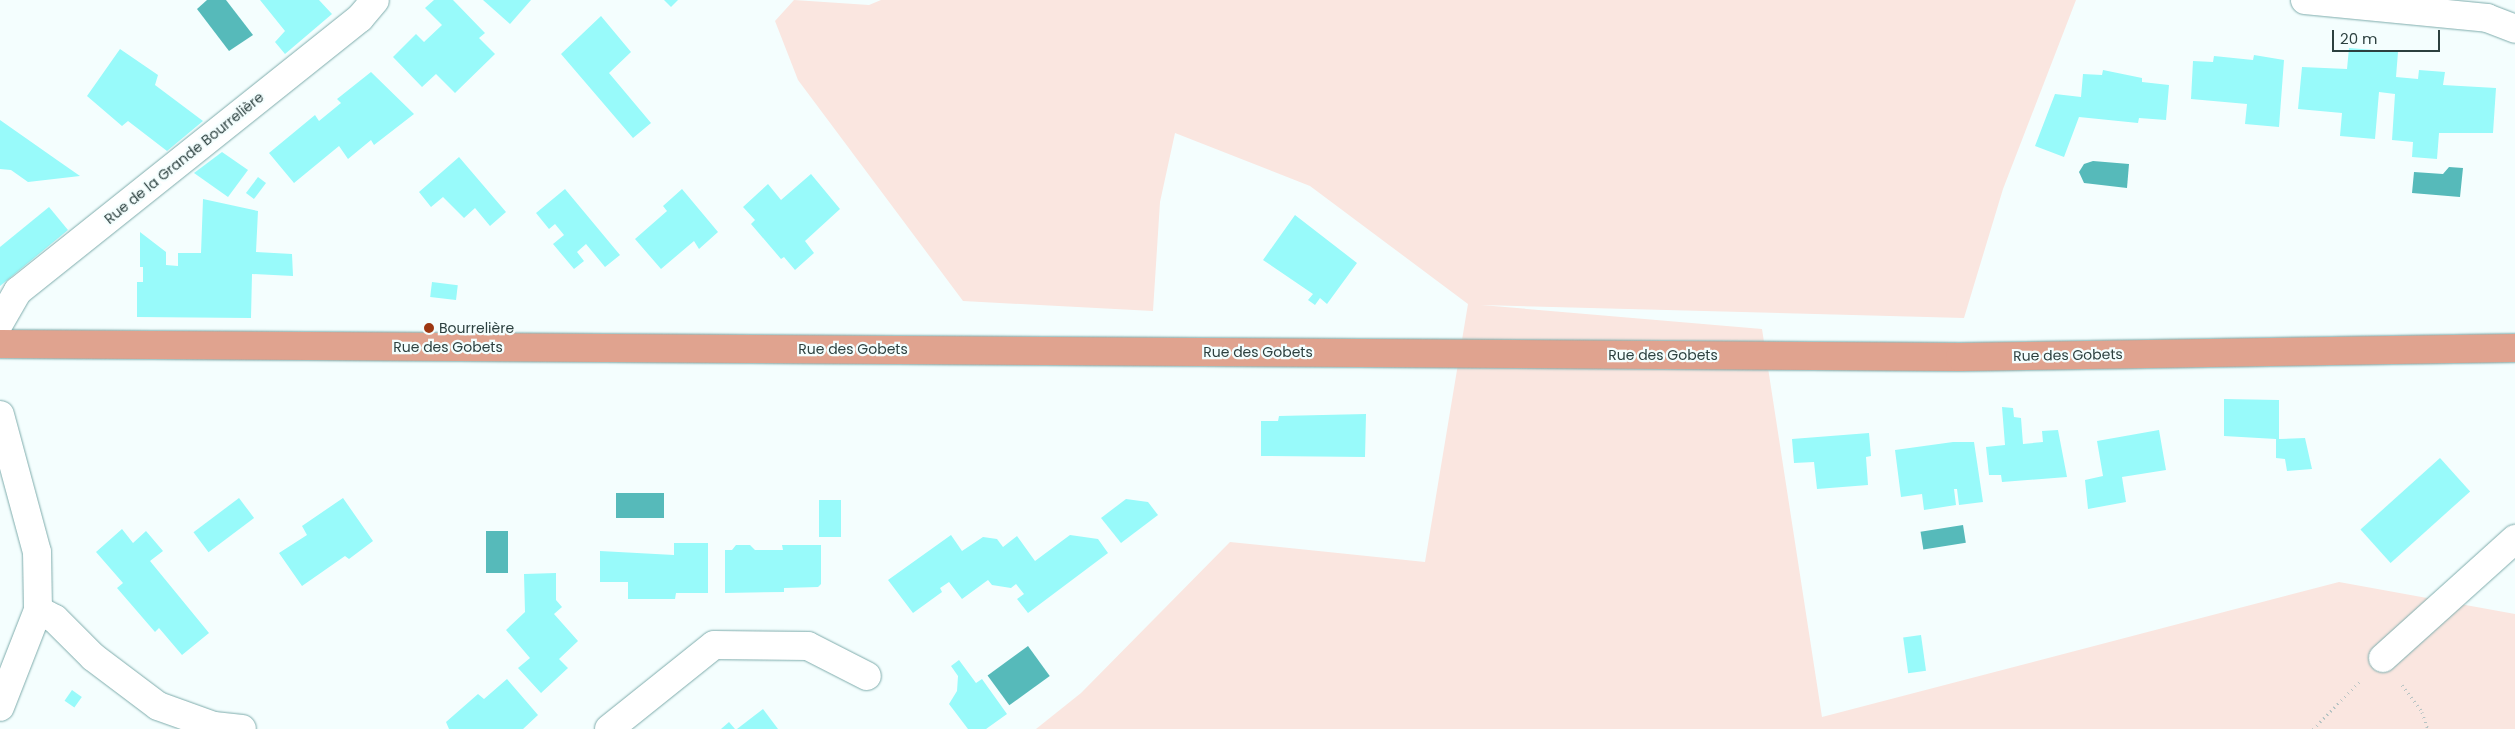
<!DOCTYPE html>
<meta charset="utf-8">
<style>
body{margin:0}
#map{position:relative;width:2515px;height:729px;overflow:hidden;background:#f4fefe;font-family:Poppins,sans-serif}
div>[style]{position:absolute}
.green>*{inset:0;background:#fae6e0}
.water>*{inset:0;background:#56baba;transform-origin:0 0}
.building>*{inset:0;background:#98fafa;transform-origin:0 0}
.path>*{height:3px;margin-top:-1.5px;transform-origin:0;background:repeating-linear-gradient(90deg,#b6c3c3 0 1px,transparent 0 5px)}
.roads{filter:drop-shadow(0 0 1px #7eacac) drop-shadow(0 0 1px #7eacac)}
.minor>*{height:28px;margin:-14px;padding:0 14px;transform-origin:14px;border-radius:14px;background:#fff}
.major>*{height:28px;margin:-14px;padding:0 14px;transform-origin:14px;border-radius:14px;background:#e0a38f}
.dots>*{width:14px;height:14px;translate:-50% -50%;box-sizing:border-box;border:2px solid #f4fefe;border-radius:50%}
span{translate:-50% -50%;white-space:nowrap;text-align:center;line-height:1.15;-webkit-text-stroke:4.5px #f4fefe;paint-order:stroke}
.street-label{font-size:14px;color:#2c403f}
.poi-label{font-size:14px;color:#2c403f}
.left{translate:0 -50%;text-align:left}
.scale{position:absolute;left:2332px;top:30px;width:108px;height:22px;box-sizing:border-box;border:2px solid #2c403f;border-top:0;padding-left:6px;font-size:15px;line-height:18px;white-space:nowrap;color:#2c403f;-webkit-text-stroke:4px #f4fefe;paint-order:stroke}
</style>
<div id="map">
<div class="green">
<div style="clip-path:polygon(794px 0,869px 5px,881px 0,2076px 0,2003px 189px,1964px 318px,1481px 305px,1762px 329px,1822px 717px,2339px 582px,2515px 614px,2515px 729px,1036px 729px,1081px 693px,1230px 542px,1425px 562px,1468px 304px,1310px 186px,1175px 133px,1160px 202px,1153px 311px,963px 301px,798px 80px,775px 21px)"></div>
</div>
<div class="water">
<div style="clip-path:polygon(207px 0,226px 0,253px 35px,229px 51px,197px 9px)"></div>
<div style="clip-path:polygon(2093px 161px,2129px 164px,2127px 188px,2084px 183px,2079px 172px,2084px 164px)"></div>
<div style="clip-path:polygon(2449px 167px,2463px 168px,2460px 197px,2412px 193px,2414px 172px,2443px 174px)"></div>
<div style="left:616px;top:493px;width:48px;height:25px"></div>
<div style="left:1963px;top:525px;width:18px;height:43px;rotate:81deg"></div>
<div style="left:486px;top:531px;width:22px;height:42px"></div>
<div style="left:1028px;top:646px;width:37px;height:50px;rotate:54deg"></div>
</div>
<div class="building">
<div style="clip-path:polygon(260px 0,319px 0,332px 14px,285px 54px,275px 42px,285px 31px)"></div>
<div style="clip-path:polygon(434px 0,453px 0,485px 33px,479px 38px,495px 54px,455px 93px,436px 74px,422px 87px,393px 57px,416px 34px,424px 42px,442px 25px,425px 8px)"></div>
<div style="clip-path:polygon(483px 0,531px 0,510px 24px)"></div>
<div style="clip-path:polygon(664px 0,678px 0,671px 7px)"></div>
<div style="clip-path:polygon(601px 16px,631px 52px,609px 73px,651px 123px,633px 138px,561px 54px)"></div>
<div style="clip-path:polygon(2349px 48px,2398px 52px,2396px 77px,2418px 79px,2419px 70px,2445px 72px,2443px 85px,2496px 88px,2493px 133px,2439px 133px,2437px 159px,2412px 157px,2413px 142px,2392px 140px,2395px 94px,2379px 92px,2375px 139px,2340px 136px,2342px 113px,2298px 109px,2302px 67px,2347px 69px)"></div>
<div style="clip-path:polygon(120px 49px,158px 75px,155px 85px,203px 121px,167px 151px,128px 121px,122px 126px,87px 96px)"></div>
<div style="clip-path:polygon(2254px 55px,2284px 60px,2279px 127px,2245px 124px,2247px 104px,2191px 99px,2193px 61px,2213px 62px,2214px 56px,2253px 60px)"></div>
<div style="clip-path:polygon(2103px 70px,2142px 78px,2142px 82px,2169px 85px,2166px 120px,2139px 118px,2138px 123px,2079px 117px,2064px 157px,2035px 146px,2055px 94px,2081px 97px,2083px 74px,2102px 75px)"></div>
<div style="clip-path:polygon(371px 72px,414px 114px,374px 145px,371px 140px,348px 159px,339px 146px,294px 183px,269px 153px,315px 115px,319px 121px,341px 103px,337px 99px)"></div>
<div style="clip-path:polygon(0 120px,57px 160px,80px 176px,28px 182px,11px 170px,0 169px)"></div>
<div style="clip-path:polygon(222px 152px,248px 170px,228px 197px,194px 173px)"></div>
<div style="clip-path:polygon(459px 157px,506px 212px,490px 226px,475px 208px,464px 218px,443px 197px,431px 207px,419px 192px)"></div>
<div style="clip-path:polygon(811px 174px,840px 209px,805px 241px,814px 253px,795px 270px,784px 257px,781px 259px,751px 224px,755px 220px,743px 207px,768px 184px,781px 200px)"></div>
<div style="left:258px;top:177px;width:10px;height:20px;rotate:37deg"></div>
<div style="clip-path:polygon(565px 189px,620px 255px,605px 267px,586px 244px,577px 252px,584px 261px,574px 269px,553px 244px,564px 235px,555px 224px,549px 229px,536px 213px)"></div>
<div style="clip-path:polygon(682px 189px,718px 232px,699px 249px,694px 241px,661px 269px,635px 239px,667px 211px,663px 206px)"></div>
<div style="clip-path:polygon(203px 199px,258px 211px,256px 252px,292px 254px,293px 276px,252px 274px,251px 318px,137px 317px,137px 282px,143px 282px,143px 267px,140px 267px,140px 232px,166px 252px,166px 265px,178px 266px,178px 253px,201px 253px)"></div>
<div style="clip-path:polygon(49px 207px,68px 230px,0 286px,0 247px)"></div>
<div style="clip-path:polygon(1295px 215px,1357px 263px,1327px 304px,1320px 298px,1315px 305px,1308px 300px,1313px 294px,1263px 260px)"></div>
<div style="left:432px;top:282px;width:26px;height:15px;rotate:7deg"></div>
<div style="clip-path:polygon(2224px 399px,2279px 400px,2279px 439px,2305px 438px,2312px 469px,2287px 471px,2285px 459px,2276px 458px,2276px 439px,2224px 436px)"></div>
<div style="clip-path:polygon(2002px 407px,2013px 408px,2014px 417px,2021px 418px,2023px 444px,2043px 442px,2042px 431px,2058px 430px,2067px 477px,2002px 482px,2001px 475px,1989px 475px,1986px 447px,2005px 445px)"></div>
<div style="clip-path:polygon(1366px 414px,1365px 457px,1261px 456px,1261px 421px,1278px 421px,1279px 416px)"></div>
<div style="clip-path:polygon(2159px 430px,2166px 470px,2122px 477px,2126px 502px,2088px 509px,2085px 480px,2103px 476px,2097px 441px)"></div>
<div style="clip-path:polygon(1869px 433px,1871px 456px,1866px 457px,1868px 485px,1817px 489px,1814px 462px,1794px 463px,1792px 439px)"></div>
<div style="clip-path:polygon(1953px 442px,1974px 442px,1983px 502px,1959px 505px,1957px 489px,1954px 489px,1956px 505px,1924px 510px,1922px 494px,1901px 497px,1895px 450px)"></div>
<div style="left:2440px;top:458px;width:45px;height:107px;rotate:48deg"></div>
<div style="left:239px;top:498px;width:25px;height:57px;rotate:53deg"></div>
<div style="clip-path:polygon(343px 498px,373px 541px,349px 559px,345px 556px,302px 586px,279px 553px,307px 535px,302px 526px)"></div>
<div style="clip-path:polygon(1126px 499px,1148px 502px,1158px 515px,1121px 543px,1101px 518px)"></div>
<div style="left:819px;top:500px;width:22px;height:37px"></div>
<div style="clip-path:polygon(122px 529px,133px 543px,146px 531px,163px 551px,150px 561px,209px 633px,182px 655px,159px 628px,155px 632px,117px 588px,123px 583px,96px 552px)"></div>
<div style="clip-path:polygon(951px 535px,962px 551px,983px 537px,997px 539px,1003px 547px,1017px 536px,1035px 561px,1070px 535px,1098px 539px,1108px 553px,1028px 613px,1017px 599px,1024px 594px,1016px 584px,1011px 588px,992px 585px,988px 580px,962px 599px,949px 582px,940px 588px,942px 592px,913px 613px,888px 580px)"></div>
<div style="clip-path:polygon(674px 543px,708px 543px,708px 593px,676px 593px,675px 599px,628px 599px,628px 582px,600px 582px,600px 551px,674px 555px)"></div>
<div style="clip-path:polygon(736px 545px,750px 545px,755px 550px,783px 550px,782px 545px,821px 545px,821px 584px,818px 587px,784px 588px,784px 592px,725px 593px,725px 550px,732px 550px)"></div>
<div style="clip-path:polygon(556px 573px,556px 600px,562px 607px,554px 614px,578px 641px,559px 659px,568px 668px,541px 693px,518px 668px,530px 658px,506px 630px,525px 612px,524px 574px)"></div>
<div style="left:1921px;top:635px;width:36px;height:18px;rotate:82deg"></div>
<div style="clip-path:polygon(959px 660px,976px 683px,982px 679px,1007px 714px,986px 729px,968px 729px,949px 704px,957px 691px,958px 676px,951px 666px)"></div>
<div style="clip-path:polygon(507px 679px,538px 715px,523px 729px,449px 729px,446px 722px,478px 694px,484px 699px)"></div>
<div style="left:72px;top:690px;width:12px;height:13px;rotate:35deg"></div>
<div style="clip-path:polygon(763px 709px,778px 729px,737px 729px)"></div>
<div style="clip-path:polygon(729px 722px,735px 729px,721px 729px)"></div>
</div>
<div class="path">
<div style="left:2402px;top:685px;width:34px;rotate:53deg"></div>
<div style="left:2422px;top:712px;width:18px;rotate:71deg"></div>
<div style="left:2313px;top:729px;width:69px;rotate:-45.6deg"></div>
</div>
<div class="roads">
<div class="minor">
<div style="left:2305px;top:0;width:183px;rotate:5.6deg"></div>
<div style="left:2487px;top:18px;width:30px;rotate:21deg"></div>
<div style="left:0;top:322px;width:36px;rotate:-60deg"></div>
<div style="left:18px;top:291px;width:438px;rotate:-38.6deg"></div>
<div style="left:360px;top:18px;width:23px;rotate:-50deg"></div>
<div style="left:0;top:415px;width:142px;rotate:74.9deg"></div>
<div style="left:37px;top:552px;width:58px;rotate:89deg"></div>
<div style="left:38px;top:610px;width:104px;rotate:111.4deg"></div>
<div style="left:38px;top:610px;width:19px;rotate:28deg"></div>
<div style="left:55px;top:619px;width:54px;rotate:45deg"></div>
<div style="left:93px;top:657px;width:81px;rotate:37deg"></div>
<div style="left:158px;top:706px;width:59px;rotate:19.7deg"></div>
<div style="left:214px;top:726px;width:28px;rotate:6deg"></div>
<div style="left:2383px;top:658px;width:178px;rotate:-42deg"></div>
<div style="left:609px;top:729px;width:134px;rotate:-38.7deg"></div>
<div style="left:714px;top:645px;width:94px;rotate:0.6deg"></div>
<div style="left:808px;top:646px;width:66px;rotate:27deg"></div>
</div>
<div class="major">
<div style="left:0;top:344px;width:1960px;rotate:0.38deg"></div>
<div style="left:1960px;top:357px;width:555px;rotate:-0.93deg"></div>
</div>
</div>
<div class="dots">
<div style="left:429px;top:328px;background:#9d3711"></div>
</div>
<div class="street-label">
<span style="left:184px;top:158px;rotate:-39deg">Rue de la Grande Bourrelière</span>
<span style="left:448px;top:347px">Rue des Gobets</span>
<span style="left:853px;top:349px">Rue des Gobets</span>
<span style="left:1258px;top:352px">Rue des Gobets</span>
<span style="left:1663px;top:355px">Rue des Gobets</span>
<span style="left:2068px;top:355px;rotate:-1deg">Rue des Gobets</span>
</div>
<div class="poi-label">
<span class="left" style="left:439px;top:328px">Bourrelière</span>
</div>
<div class="scale">20 m</div>
</div>
